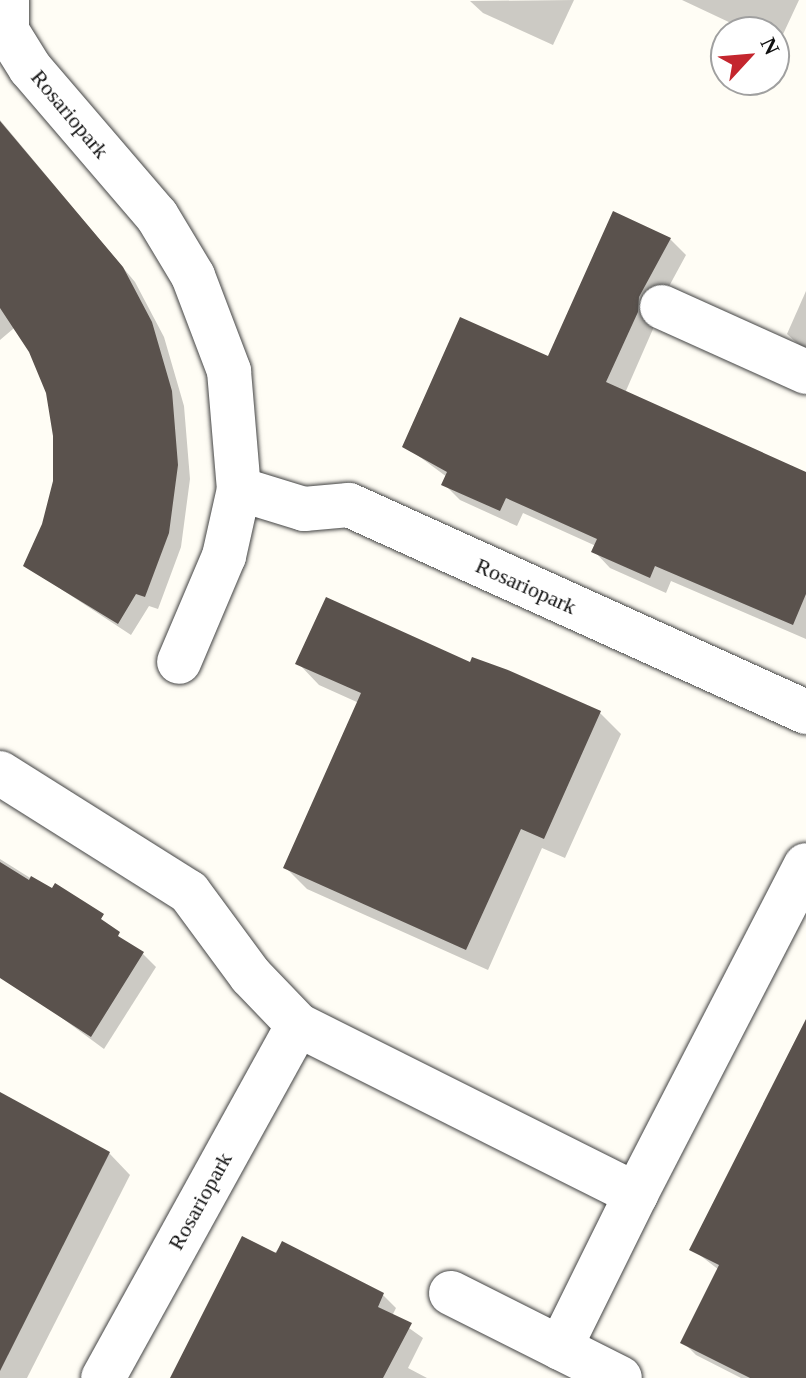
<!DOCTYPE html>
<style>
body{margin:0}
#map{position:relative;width:806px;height:1378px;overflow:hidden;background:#fffdf5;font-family:Georgia,serif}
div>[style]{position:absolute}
.shadow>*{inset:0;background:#0003}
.building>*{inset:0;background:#5a524d}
.roads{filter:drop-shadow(0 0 2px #444) drop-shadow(0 0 2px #444)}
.minor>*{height:44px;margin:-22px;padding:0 22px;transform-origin:22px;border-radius:22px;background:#fff}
span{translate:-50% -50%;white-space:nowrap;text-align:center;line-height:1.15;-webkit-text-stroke:8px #fff;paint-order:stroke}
.street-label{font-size:22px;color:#111}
.north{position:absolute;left:710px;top:16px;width:80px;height:80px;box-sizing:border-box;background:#fff;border:2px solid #a0a0a0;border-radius:50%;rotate:64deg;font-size:22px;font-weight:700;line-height:32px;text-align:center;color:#111}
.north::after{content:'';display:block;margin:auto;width:28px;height:36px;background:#c4262e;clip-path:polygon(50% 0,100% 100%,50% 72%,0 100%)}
</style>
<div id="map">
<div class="shadow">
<div style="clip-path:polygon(574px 0,553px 45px,483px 13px,470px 1px)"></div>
<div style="clip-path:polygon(682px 0,799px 0,778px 45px,774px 32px,750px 32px)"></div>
<div style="clip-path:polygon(0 120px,135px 282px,164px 337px,184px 406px,190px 479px,181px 547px,158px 609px,149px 606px,131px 635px,32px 570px,59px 543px,55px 436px,48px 392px,20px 323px,0 340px)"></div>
<div style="clip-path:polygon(670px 239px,686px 255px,654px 314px,653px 329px,625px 393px,806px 474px,806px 639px,671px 581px,666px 593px,610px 568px,594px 551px,596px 546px,523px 513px,517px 526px,460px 500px,444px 484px,447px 477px,405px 446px,549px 359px)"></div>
<div style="clip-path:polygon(806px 291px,806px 351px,787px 334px)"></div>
<div style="clip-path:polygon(298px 663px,471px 665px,600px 713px,621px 734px,565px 858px,542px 848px,488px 970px,307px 889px,286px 868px,359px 703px,319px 685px)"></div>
<div style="clip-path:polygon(0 859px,35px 881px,0 967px)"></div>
<div style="clip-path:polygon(143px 954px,156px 967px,104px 1049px,47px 1007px)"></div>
<div style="clip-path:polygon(806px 1023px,806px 1378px,741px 1378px,696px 1355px,683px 1342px,719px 1270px,692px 1249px)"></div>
<div style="clip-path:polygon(0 1095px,109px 1153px,130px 1175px,27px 1378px,0 1378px)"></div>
<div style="clip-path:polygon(283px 1243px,383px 1295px,396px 1308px,392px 1316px,423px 1338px,408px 1368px,427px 1378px,172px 1378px)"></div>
</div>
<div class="building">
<div style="clip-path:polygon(0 121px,123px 267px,152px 322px,172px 391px,178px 465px,169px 533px,145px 597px,136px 594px,118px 624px,23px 566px,42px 524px,53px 481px,53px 436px,46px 393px,29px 352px,0 308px)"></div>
<div style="clip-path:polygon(613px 211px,671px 238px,639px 297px,638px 312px,606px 382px,806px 472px,806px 594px,793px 625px,655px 566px,650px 578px,591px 552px,597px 539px,506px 498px,500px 511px,441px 485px,447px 472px,402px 447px,460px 317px,548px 356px)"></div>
<div style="clip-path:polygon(326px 597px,470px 662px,472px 657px,508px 670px,601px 711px,544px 839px,521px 829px,466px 950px,283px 868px,361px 693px,295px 664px)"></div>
<div style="clip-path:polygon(0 862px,29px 880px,31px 876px,52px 888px,55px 883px,104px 914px,101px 919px,120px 932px,118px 936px,144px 952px,91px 1037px,0 978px)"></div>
<div style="clip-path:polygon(806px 1019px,806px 1378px,750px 1378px,680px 1343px,719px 1265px,689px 1250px)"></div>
<div style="clip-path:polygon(0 1092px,110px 1152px,0 1371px)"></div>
<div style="clip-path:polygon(242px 1236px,276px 1253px,282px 1241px,384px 1293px,378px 1307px,412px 1323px,383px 1378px,170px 1378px)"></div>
</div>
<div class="roads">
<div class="minor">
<div style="left:7px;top:0;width:31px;rotate:90deg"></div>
<div style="left:7px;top:31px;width:44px;rotate:58.1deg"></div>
<div style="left:30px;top:68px;width:195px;rotate:49.4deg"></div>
<div style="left:157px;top:216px;width:70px;rotate:59deg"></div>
<div style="left:193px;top:276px;width:102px;rotate:69.2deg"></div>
<div style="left:229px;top:371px;width:118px;rotate:85.2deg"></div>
<div style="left:239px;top:489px;width:69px;rotate:102.6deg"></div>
<div style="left:224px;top:556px;width:115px;rotate:113deg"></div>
<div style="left:662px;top:307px;width:158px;rotate:24.3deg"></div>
<div style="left:239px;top:489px;width:68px;rotate:17.1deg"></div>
<div style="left:304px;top:509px;width:45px;rotate:-5.1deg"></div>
<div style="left:349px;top:505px;width:502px;rotate:24.37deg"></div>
<div style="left:0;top:773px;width:223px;rotate:32.2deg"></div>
<div style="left:189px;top:892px;width:104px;rotate:53.6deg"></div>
<div style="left:251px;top:976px;width:68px;rotate:46.2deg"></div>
<div style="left:298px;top:1025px;width:378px;rotate:26.6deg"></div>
<div style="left:636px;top:1194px;width:370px;rotate:-62.7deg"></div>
<div style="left:451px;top:1293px;width:189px;rotate:26.7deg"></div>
<div style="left:560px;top:1348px;width:172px;rotate:-63.7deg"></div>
<div style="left:103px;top:1378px;width:403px;rotate:-61.1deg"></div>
</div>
</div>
<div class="street-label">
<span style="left:70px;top:114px;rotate:50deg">Rosariopark</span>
<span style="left:526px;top:586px;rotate:24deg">Rosariopark</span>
<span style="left:200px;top:1201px;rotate:-61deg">Rosariopark</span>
</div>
<div class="north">N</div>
</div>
